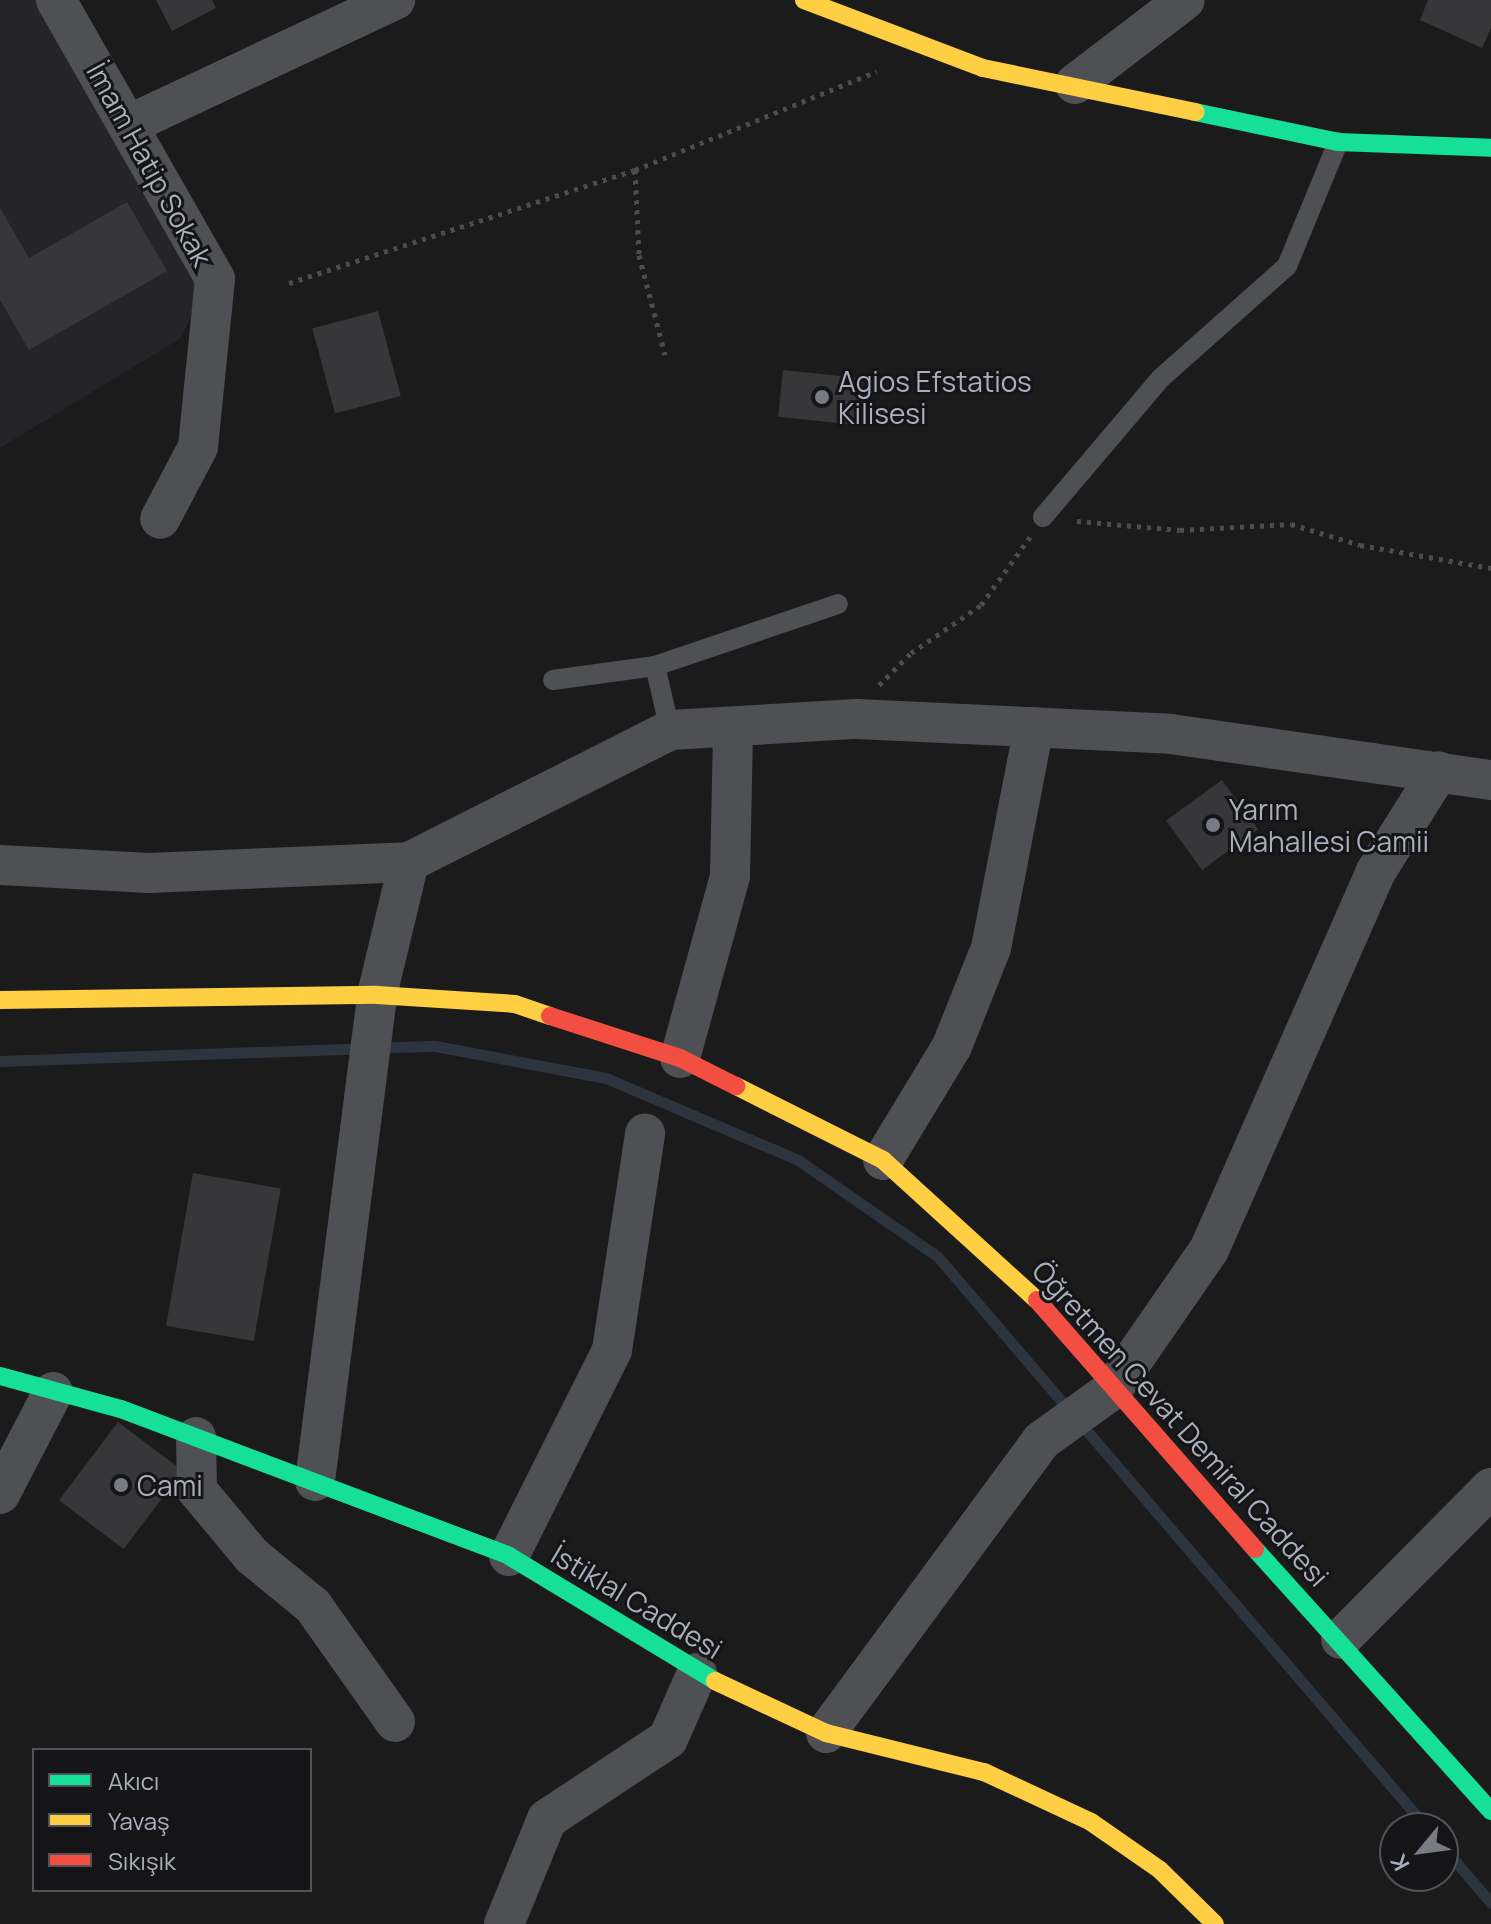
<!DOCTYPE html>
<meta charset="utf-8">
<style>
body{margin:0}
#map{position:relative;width:1491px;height:1924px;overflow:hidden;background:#1b1b1b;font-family:Manrope,sans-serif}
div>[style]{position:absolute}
.built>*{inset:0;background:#252428}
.stream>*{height:11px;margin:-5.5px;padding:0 5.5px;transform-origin:5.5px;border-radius:5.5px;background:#2c343e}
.building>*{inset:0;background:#373739;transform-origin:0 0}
.path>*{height:5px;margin-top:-2.5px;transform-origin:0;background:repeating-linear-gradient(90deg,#4b4c4f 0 4px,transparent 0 10px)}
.lane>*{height:20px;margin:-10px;padding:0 10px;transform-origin:10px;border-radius:10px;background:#4f5054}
.street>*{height:40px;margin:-20px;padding:0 20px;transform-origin:20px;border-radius:20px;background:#4f5054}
.fast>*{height:18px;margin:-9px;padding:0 9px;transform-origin:9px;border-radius:9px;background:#16e098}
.slow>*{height:18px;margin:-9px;padding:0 9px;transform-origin:9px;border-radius:9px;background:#ffcf43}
.jam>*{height:18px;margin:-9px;padding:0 9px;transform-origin:9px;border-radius:9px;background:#f24e42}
.dots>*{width:22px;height:22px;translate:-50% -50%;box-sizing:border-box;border:4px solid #151517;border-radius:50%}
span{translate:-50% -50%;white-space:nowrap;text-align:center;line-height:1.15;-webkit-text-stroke:6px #151517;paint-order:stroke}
.street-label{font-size:28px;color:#abafbd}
.poi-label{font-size:28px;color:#abafbd}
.left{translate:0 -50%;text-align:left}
.legend{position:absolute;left:32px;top:1748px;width:280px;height:144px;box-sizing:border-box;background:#151517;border:2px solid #515359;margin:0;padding:10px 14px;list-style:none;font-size:24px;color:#abafbd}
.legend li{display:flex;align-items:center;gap:16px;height:40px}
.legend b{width:40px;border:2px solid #515359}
.north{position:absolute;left:1379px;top:1812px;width:80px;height:80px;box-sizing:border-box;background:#151517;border:2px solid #515359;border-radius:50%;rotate:241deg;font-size:22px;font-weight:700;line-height:32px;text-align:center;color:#abafbd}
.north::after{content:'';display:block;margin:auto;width:28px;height:36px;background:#797b84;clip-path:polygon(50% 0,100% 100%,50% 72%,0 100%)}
</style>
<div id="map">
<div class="built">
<div style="clip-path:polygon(0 0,54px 0,215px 264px,181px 338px,0 448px)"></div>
</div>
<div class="stream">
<div style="left:0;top:1061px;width:435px;rotate:-2deg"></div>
<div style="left:435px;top:1046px;width:174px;rotate:10.6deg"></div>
<div style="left:606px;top:1078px;width:209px;rotate:23.1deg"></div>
<div style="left:798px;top:1160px;width:170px;rotate:34.7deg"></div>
<div style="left:938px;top:1257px;width:752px;rotate:49.42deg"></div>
<div style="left:1443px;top:1847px;width:74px;rotate:49.4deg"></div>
</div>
<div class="building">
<div style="clip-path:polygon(156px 0,212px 0,216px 8px,172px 31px)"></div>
<div style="clip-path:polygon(1428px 0,1491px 0,1491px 28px,1482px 48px,1420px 20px)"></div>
<div style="clip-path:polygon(127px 202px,167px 271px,29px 350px,0 300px,0 208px,29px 258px)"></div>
<div style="left:378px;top:311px;width:88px;height:68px;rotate:75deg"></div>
<div style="left:783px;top:370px;width:81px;height:47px;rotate:6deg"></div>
<div style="left:1222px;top:780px;width:61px;height:69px;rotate:54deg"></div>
<div style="left:193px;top:1173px;width:89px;height:155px;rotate:10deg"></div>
<div style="left:118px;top:1422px;width:81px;height:98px;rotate:37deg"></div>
</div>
<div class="path">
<div style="left:635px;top:170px;width:85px;rotate:87.3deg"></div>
<div style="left:639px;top:255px;width:103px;rotate:75.4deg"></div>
<div style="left:289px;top:283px;width:364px;rotate:-18.1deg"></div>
<div style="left:635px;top:170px;width:261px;rotate:-22.2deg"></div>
<div style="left:1077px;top:521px;width:103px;rotate:5deg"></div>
<div style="left:1180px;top:530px;width:111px;rotate:-3.1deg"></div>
<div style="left:1291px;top:524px;width:72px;rotate:16.9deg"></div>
<div style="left:1360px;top:545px;width:133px;rotate:10deg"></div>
<div style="left:879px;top:685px;width:45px;rotate:-45deg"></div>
<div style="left:911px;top:653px;width:85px;rotate:-34.4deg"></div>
<div style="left:981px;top:605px;width:84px;rotate:-54.2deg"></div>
</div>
<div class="lane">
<div style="left:1043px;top:517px;width:182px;rotate:-49.7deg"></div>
<div style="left:1161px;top:378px;width:169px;rotate:-41.6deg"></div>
<div style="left:1287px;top:266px;width:134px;rotate:-67.6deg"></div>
<div style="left:655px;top:666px;width:66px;rotate:76.8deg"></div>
<div style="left:553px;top:680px;width:103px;rotate:-7.8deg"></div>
<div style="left:655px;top:666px;width:193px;rotate:-18.7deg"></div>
</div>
<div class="street">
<div style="left:56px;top:0;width:321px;rotate:60.3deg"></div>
<div style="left:215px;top:279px;width:169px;rotate:95.8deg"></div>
<div style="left:198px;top:447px;width:81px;rotate:117.8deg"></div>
<div style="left:1075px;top:84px;width:138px;rotate:-37.4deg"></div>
<div style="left:130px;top:124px;width:293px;rotate:-25.1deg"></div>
<div style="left:0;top:865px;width:149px;rotate:3.1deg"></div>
<div style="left:149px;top:873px;width:260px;rotate:-2.4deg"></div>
<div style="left:409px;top:862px;width:292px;rotate:-26.8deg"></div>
<div style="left:670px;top:730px;width:187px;rotate:-3.4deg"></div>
<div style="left:857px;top:719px;width:314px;rotate:2.7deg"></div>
<div style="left:1171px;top:734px;width:323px;rotate:8.2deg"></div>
<div style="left:680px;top:1058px;width:189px;rotate:-74.6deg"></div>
<div style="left:730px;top:876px;width:146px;rotate:-88.8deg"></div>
<div style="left:883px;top:1160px;width:133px;rotate:-58.8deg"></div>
<div style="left:952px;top:1046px;width:105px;rotate:-68.3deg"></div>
<div style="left:991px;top:948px;width:225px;rotate:-79deg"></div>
<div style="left:196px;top:1437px;width:53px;rotate:88.9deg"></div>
<div style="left:197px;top:1490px;width:86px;rotate:50.2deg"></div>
<div style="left:252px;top:1556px;width:79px;rotate:39.3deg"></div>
<div style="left:313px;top:1606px;width:142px;rotate:54.7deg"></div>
<div style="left:315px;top:1481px;width:490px;rotate:-82.7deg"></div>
<div style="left:377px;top:995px;width:137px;rotate:-76.5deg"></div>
<div style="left:0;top:1494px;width:115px;rotate:-62.5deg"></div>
<div style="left:509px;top:1556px;width:230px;rotate:-63.4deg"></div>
<div style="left:612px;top:1350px;width:219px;rotate:-81.3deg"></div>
<div style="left:1341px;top:1639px;width:213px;rotate:-45.2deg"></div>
<div style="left:826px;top:1733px;width:363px;rotate:-53.6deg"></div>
<div style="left:1041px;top:1441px;width:87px;rotate:-35.7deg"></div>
<div style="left:1112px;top:1390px;width:170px;rotate:-55.3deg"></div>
<div style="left:1209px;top:1250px;width:412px;rotate:-66.2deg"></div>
<div style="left:1375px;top:873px;width:120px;rotate:-57.9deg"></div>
<div style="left:504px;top:1924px;width:113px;rotate:-67.7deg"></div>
<div style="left:547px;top:1819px;width:145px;rotate:-33.5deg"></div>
<div style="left:668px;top:1739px;width:72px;rotate:-66.3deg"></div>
</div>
<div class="fast">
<div style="left:1195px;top:112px;width:146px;rotate:11.8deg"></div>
<div style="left:1338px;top:142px;width:153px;rotate:2.2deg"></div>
<div style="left:0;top:1376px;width:125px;rotate:15.3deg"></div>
<div style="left:121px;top:1409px;width:415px;rotate:20.7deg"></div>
<div style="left:509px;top:1556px;width:241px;rotate:31.2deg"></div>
<div style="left:1255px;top:1549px;width:353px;rotate:48deg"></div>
</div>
<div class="slow">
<div style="left:804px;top:0;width:191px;rotate:20.8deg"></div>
<div style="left:983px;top:68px;width:217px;rotate:11.7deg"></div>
<div style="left:0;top:1000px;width:377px;rotate:-0.8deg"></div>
<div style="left:377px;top:995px;width:138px;rotate:3.7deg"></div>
<div style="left:515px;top:1004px;width:37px;rotate:19deg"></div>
<div style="left:736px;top:1086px;width:165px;rotate:26.7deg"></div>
<div style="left:883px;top:1160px;width:208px;rotate:42.3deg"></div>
<div style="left:715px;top:1681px;width:123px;rotate:25.1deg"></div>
<div style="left:826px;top:1733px;width:163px;rotate:13.9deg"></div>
<div style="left:984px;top:1772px;width:118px;rotate:25deg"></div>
<div style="left:1091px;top:1822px;width:84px;rotate:34.8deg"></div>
<div style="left:1160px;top:1870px;width:77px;rotate:44.5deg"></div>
</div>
<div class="jam">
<div style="left:550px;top:1016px;width:137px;rotate:17.9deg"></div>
<div style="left:680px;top:1058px;width:63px;rotate:26.6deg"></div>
<div style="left:1037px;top:1300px;width:331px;rotate:48.8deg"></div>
</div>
<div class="dots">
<div style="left:822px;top:397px;background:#797b84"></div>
<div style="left:1213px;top:825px;background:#797b84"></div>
<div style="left:121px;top:1485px;background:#797b84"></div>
</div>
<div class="street-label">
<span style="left:150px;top:164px;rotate:61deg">İmam Hatip Sokak</span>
<span style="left:1181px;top:1423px;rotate:48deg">Öğretmen Cevat Demiral Caddesi</span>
<span style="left:637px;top:1601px;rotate:31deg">İstiklal Caddesi</span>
</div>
<div class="poi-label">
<span class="left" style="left:838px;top:397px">Agios Efstatios<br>Kilisesi</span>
<span class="left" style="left:1229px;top:825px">Yarım<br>Mahallesi Camii</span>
<span class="left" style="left:137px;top:1485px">Cami</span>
</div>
<ul class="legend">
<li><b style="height:10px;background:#16e098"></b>Akıcı</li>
<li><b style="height:10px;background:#ffcf43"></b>Yavaş</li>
<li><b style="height:10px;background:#f24e42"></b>Sıkışık</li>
</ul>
<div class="north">K</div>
</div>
